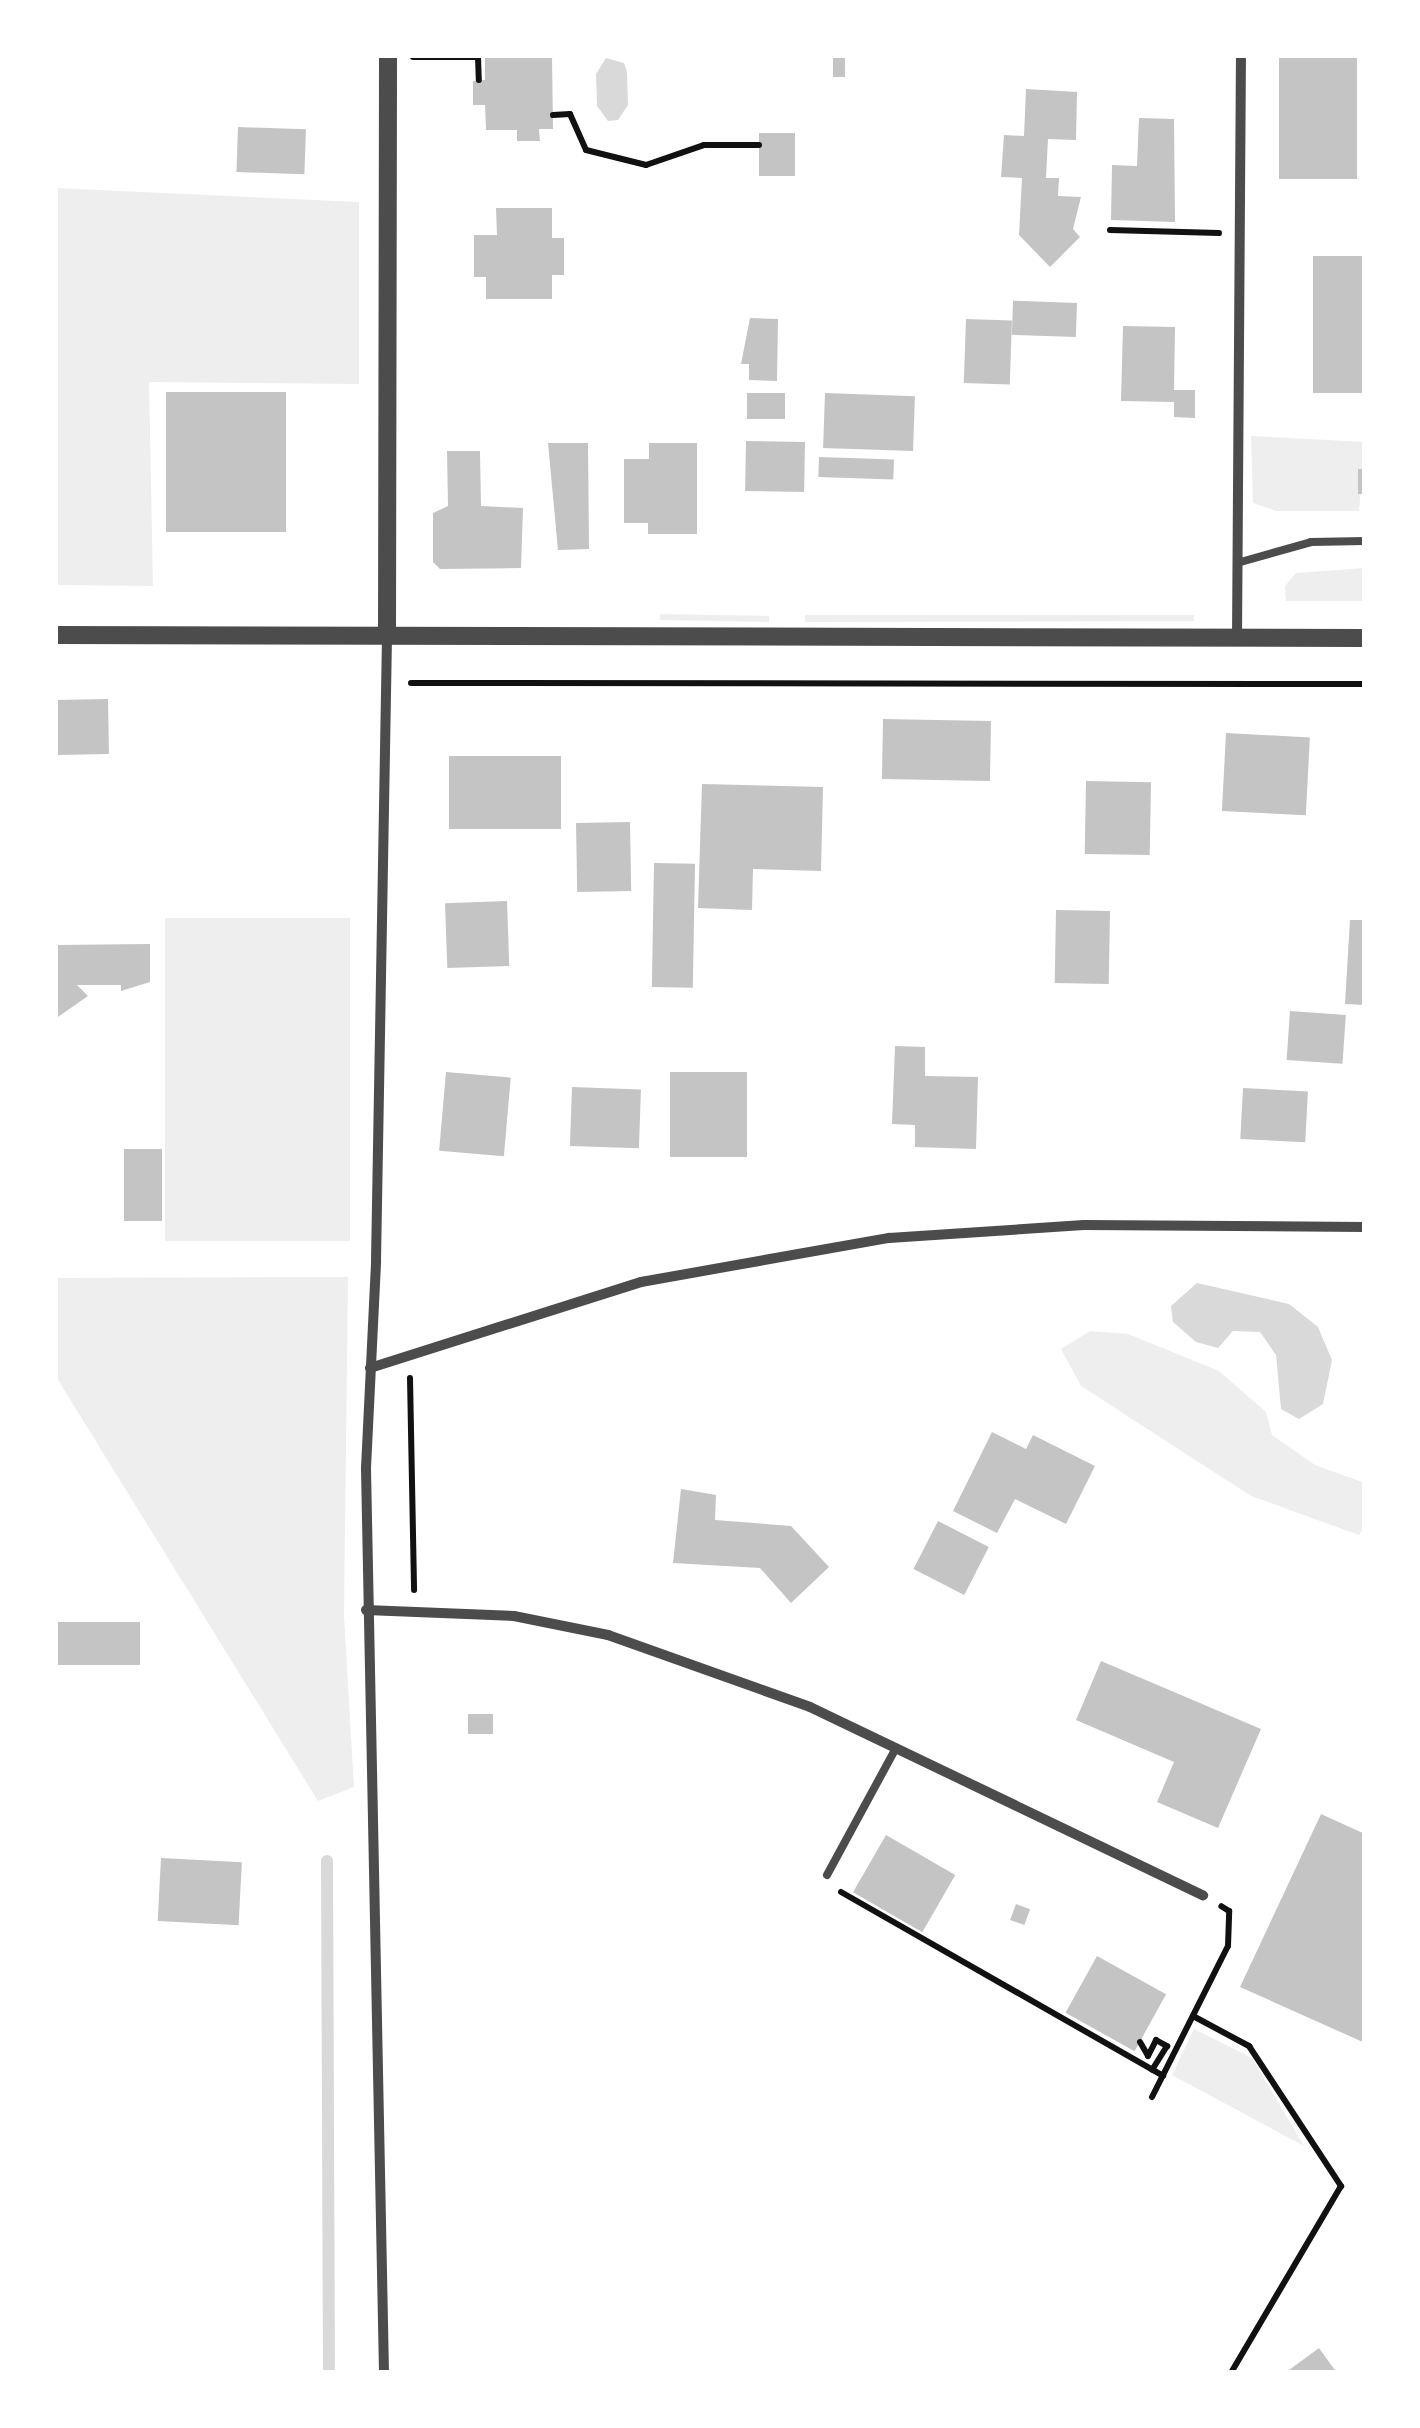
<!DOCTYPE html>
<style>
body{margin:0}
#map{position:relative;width:1420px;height:2428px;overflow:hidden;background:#fff;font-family:"Playfair Display",serif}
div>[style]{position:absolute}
.green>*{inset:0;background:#eee;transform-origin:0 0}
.water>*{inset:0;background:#d9d9d9}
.stream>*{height:12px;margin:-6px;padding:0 6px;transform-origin:6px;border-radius:6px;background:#d9d9d9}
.building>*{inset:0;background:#c4c4c4;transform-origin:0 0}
.path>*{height:6px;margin:-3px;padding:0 3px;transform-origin:3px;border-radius:3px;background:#111}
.service>*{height:8px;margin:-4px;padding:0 4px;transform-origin:4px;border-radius:4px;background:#4c4c4c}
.minor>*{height:10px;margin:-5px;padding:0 5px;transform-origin:5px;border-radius:5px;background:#4c4c4c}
.tertiary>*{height:18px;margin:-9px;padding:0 9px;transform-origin:9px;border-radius:9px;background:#4c4c4c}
span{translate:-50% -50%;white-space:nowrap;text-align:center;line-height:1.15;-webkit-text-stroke:10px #fff;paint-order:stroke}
.frame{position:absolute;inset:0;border:58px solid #fff;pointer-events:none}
</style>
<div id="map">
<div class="green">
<div style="clip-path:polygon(55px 188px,359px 202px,359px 384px,149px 382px,153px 586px,55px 585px)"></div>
<div style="clip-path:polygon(1251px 436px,1365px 442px,1359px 511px,1276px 511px,1253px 503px)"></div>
<div style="clip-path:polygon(1365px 568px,1365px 601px,1286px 601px,1285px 586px,1296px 573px)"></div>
<div style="left:660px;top:614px;width:109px;height:6px;rotate:1deg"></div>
<div style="clip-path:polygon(805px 615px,1194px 615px,1194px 621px,805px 622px)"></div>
<div style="left:165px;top:918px;width:185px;height:323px"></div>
<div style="clip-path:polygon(348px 1277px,344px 1616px,354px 1787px,318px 1801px,55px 1375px,55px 1278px)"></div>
<div style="clip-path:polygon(1090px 1331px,1128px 1334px,1219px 1371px,1266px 1412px,1272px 1435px,1315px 1465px,1365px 1483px,1365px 1526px,1359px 1535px,1251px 1496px,1081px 1386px,1061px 1349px)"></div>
<div style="clip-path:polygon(1194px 2029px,1252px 2058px,1304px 2146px,1172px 2075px)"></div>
</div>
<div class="water">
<div style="clip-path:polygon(606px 58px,624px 63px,627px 72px,628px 105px,618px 120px,608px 121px,597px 106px,596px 74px)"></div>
<div style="clip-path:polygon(1197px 1283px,1289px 1304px,1318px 1327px,1332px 1360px,1323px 1404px,1299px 1419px,1281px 1409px,1276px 1355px,1260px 1332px,1233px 1331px,1218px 1348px,1196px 1342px,1173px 1322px,1171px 1306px)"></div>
</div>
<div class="stream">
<div style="left:327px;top:1861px;width:512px;rotate:89.78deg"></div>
</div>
<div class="building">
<div style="clip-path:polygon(485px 55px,552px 55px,553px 129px,539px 129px,540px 141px,517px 141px,517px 130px,486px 130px,485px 105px,473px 105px,473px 81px,485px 80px)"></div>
<div style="left:1279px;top:55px;width:78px;height:124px"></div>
<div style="left:833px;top:57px;width:12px;height:20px"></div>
<div style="clip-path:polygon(1026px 89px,1077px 92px,1076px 140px,1048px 139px,1046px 178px,1059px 178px,1058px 196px,1081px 197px,1073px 229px,1080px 237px,1050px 267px,1019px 235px,1022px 178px,1001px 177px,1004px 135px,1024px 136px)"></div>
<div style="clip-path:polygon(1139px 118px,1174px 119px,1175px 222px,1111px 220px,1112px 165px,1137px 166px)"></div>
<div style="left:238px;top:127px;width:68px;height:45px;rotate:2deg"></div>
<div style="left:759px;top:133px;width:36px;height:43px"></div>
<div style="clip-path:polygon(496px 208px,552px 208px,552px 238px,564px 238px,564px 275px,552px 275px,552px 299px,486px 299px,486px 277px,474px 277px,474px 235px,497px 235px)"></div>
<div style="left:1313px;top:256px;width:52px;height:137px"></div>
<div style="left:1077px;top:303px;width:34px;height:64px;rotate:92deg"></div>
<div style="clip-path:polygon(750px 318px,778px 319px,777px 381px,749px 380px,749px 364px,741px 364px)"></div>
<div style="left:966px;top:319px;width:46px;height:64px;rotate:2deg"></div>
<div style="clip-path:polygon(1123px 326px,1175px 327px,1174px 390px,1195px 390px,1195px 418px,1174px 417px,1174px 402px,1121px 401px)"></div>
<div style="left:166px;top:392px;width:120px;height:140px"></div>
<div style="left:747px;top:393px;width:38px;height:26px"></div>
<div style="left:825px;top:393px;width:90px;height:55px;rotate:2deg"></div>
<div style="left:746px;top:441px;width:59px;height:50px;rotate:1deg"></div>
<div style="clip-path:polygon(548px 443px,588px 443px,589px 549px,558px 550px)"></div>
<div style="clip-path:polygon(649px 443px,697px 443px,697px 534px,648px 534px,648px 523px,624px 523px,624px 459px,649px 459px)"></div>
<div style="clip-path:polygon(447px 451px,480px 451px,481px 506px,523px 508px,521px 568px,440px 569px,433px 562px,433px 513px,448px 506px)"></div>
<div style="left:819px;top:457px;width:75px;height:20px;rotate:2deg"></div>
<div style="left:1358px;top:469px;width:7px;height:25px"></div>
<div style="left:108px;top:699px;width:55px;height:53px;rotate:89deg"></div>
<div style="left:883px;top:719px;width:108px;height:60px;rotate:1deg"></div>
<div style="left:1226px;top:733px;width:84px;height:78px;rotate:3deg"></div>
<div style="left:561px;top:756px;width:73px;height:112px;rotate:90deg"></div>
<div style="left:1086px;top:781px;width:65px;height:73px;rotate:1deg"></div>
<div style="clip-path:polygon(702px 784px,823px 787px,821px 871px,753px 869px,752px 910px,698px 908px)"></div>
<div style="left:630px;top:822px;width:69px;height:54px;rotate:89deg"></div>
<div style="left:654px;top:863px;width:41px;height:124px;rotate:1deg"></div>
<div style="left:507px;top:901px;width:65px;height:62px;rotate:88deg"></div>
<div style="left:1056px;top:910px;width:54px;height:73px;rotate:1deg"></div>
<div style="clip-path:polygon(1350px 920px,1365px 920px,1365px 1005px,1345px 1004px)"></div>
<div style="clip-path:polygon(150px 944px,150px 982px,121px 991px,121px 985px,77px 985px,88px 996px,55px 1019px,55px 945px)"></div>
<div style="left:1290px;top:1011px;width:56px;height:49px;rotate:4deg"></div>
<div style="clip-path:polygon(895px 1046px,925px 1047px,925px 1076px,978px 1077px,976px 1149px,915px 1147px,915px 1125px,892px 1124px)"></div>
<div style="left:446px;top:1072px;width:65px;height:79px;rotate:5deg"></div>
<div style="left:670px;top:1072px;width:77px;height:85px"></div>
<div style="left:572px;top:1087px;width:69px;height:59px;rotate:2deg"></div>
<div style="left:1243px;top:1088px;width:65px;height:51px;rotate:3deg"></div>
<div style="left:124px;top:1149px;width:38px;height:72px"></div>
<div style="clip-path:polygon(992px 1432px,1026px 1449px,1033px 1435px,1095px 1466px,1066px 1524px,1015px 1499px,997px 1533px,953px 1511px)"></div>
<div style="clip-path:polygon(681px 1489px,716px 1495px,715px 1520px,791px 1526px,829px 1567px,791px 1603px,760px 1568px,673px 1563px)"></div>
<div style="left:938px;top:1521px;width:57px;height:54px;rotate:27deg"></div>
<div style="left:55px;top:1622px;width:85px;height:43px"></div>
<div style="clip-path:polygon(1101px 1661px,1261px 1729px,1218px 1828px,1157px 1802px,1174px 1762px,1076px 1720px)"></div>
<div style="left:468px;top:1714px;width:25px;height:20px"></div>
<div style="clip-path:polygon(1321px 1814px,1365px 1834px,1365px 2043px,1240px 1987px)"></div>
<div style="left:886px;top:1835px;width:80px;height:66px;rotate:30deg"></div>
<div style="left:161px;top:1858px;width:81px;height:63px;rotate:3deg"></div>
<div style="left:1016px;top:1904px;width:15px;height:17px;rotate:20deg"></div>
<div style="left:1097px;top:1956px;width:79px;height:65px;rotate:29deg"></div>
<div style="clip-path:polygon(1319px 2348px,1337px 2373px,1285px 2373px)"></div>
</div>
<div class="path">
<div style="left:413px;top:57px;width:65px"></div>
<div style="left:478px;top:57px;width:23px;rotate:88deg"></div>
<div style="left:553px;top:115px;width:17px;rotate:-3deg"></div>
<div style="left:570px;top:114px;width:39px;rotate:66deg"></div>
<div style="left:586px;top:150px;width:62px;rotate:14deg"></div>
<div style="left:646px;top:165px;width:61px;rotate:-19deg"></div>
<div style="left:704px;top:145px;width:55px"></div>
<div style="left:1110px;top:230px;width:109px;rotate:1.6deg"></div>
<div style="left:411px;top:683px;width:954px;rotate:0.06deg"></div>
<div style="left:410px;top:1378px;width:212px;rotate:88.9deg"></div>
<div style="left:841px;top:1892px;width:371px;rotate:29.7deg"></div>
<div style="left:1193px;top:2016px;width:64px;rotate:28.2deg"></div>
<div style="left:1249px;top:2046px;width:168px;rotate:56.7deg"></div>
<div style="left:1341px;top:2186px;width:217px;rotate:120.5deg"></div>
<div style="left:1140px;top:2042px;width:16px;rotate:60deg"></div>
<div style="left:1148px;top:2056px;width:18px;rotate:-63deg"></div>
<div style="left:1156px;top:2040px;width:13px;rotate:29deg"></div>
<div style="left:1167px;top:2046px;width:28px;rotate:122deg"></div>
<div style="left:1152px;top:2097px;width:169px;rotate:-63.3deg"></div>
<div style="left:1228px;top:1946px;width:35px;rotate:-88deg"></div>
<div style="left:1229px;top:1911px;width:9px;rotate:-148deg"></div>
</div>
<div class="service">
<div style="left:1237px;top:563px;width:77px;rotate:-15.8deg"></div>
<div style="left:1311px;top:542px;width:54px;rotate:-1.1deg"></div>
<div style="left:827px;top:1875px;width:145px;rotate:-61.5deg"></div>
</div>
<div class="minor">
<div style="left:1237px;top:638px;width:583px;rotate:-89.61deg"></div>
<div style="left:370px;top:1368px;width:284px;rotate:-17.6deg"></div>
<div style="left:641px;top:1282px;width:252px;rotate:-10.1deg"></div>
<div style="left:889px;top:1238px;width:195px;rotate:-3.8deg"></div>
<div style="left:1084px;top:1225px;width:281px;rotate:0.4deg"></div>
<div style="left:366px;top:1610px;width:148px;rotate:2.3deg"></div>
<div style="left:514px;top:1616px;width:96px;rotate:11.4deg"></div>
<div style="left:608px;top:1635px;width:214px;rotate:19.6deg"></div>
<div style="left:810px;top:1707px;width:436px;rotate:25.6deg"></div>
<div style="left:384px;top:2373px;width:905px;rotate:-91.14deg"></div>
<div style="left:366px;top:1468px;width:207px;rotate:-87.2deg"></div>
<div style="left:376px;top:1261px;width:624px;rotate:-88.99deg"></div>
</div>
<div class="tertiary">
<div style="left:55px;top:635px;width:1310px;rotate:0.13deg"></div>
<div style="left:387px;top:637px;width:582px;rotate:-89.9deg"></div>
</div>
<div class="frame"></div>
</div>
